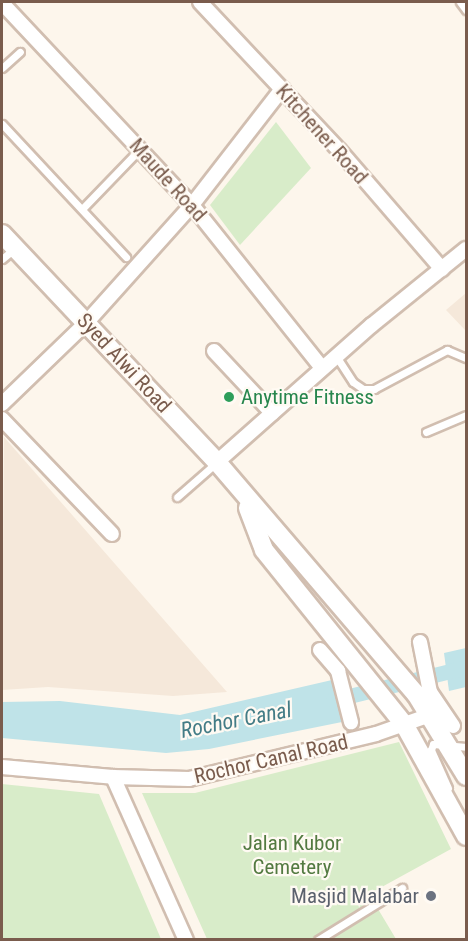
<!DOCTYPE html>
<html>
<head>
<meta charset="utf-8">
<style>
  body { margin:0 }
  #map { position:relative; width:468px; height:941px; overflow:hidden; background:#fdf6ec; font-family:"Roboto Condensed",sans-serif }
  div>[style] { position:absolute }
  .residential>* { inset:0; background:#f5e8da }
  .green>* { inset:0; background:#d8ecc9 }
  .water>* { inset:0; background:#bfe3e8 }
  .canal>* { height:15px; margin:-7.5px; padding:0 7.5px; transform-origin:7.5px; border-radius:7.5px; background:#bfe3e8 }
  .roads { filter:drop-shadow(2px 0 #d1beb0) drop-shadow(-2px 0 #d1beb0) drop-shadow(0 2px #d1beb0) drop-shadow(0 -2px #d1beb0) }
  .lane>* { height:7px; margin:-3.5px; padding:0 3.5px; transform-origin:3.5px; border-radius:3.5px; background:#fff }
  .street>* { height:14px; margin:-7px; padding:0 7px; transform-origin:7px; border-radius:7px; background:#fff }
  .secondary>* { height:18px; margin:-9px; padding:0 9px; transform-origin:9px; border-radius:9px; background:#fff }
  .dots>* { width:16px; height:16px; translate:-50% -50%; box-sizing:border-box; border:3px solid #fffaf3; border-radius:50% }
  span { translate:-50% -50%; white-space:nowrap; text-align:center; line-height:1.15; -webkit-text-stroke:4.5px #fffaf3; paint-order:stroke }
  .street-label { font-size:21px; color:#7a5c4d }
  .leisure-label { font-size:21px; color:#27864d }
  .left { translate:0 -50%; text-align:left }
  .park-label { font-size:21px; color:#537a41 }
  .worship-label { font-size:21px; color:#5b616d }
  .right { translate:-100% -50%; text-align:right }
  .water-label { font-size:22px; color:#437c86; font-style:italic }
  .frame { position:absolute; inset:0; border:3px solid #7a5c4d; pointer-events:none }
</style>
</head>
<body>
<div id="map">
  <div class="residential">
    <i style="clip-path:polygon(466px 293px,466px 331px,446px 310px)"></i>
    <i style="clip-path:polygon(4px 437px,227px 692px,173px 696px,48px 687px,2px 690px)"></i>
  </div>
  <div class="green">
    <i style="clip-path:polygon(276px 122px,311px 168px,240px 245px,210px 205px)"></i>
    <i style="clip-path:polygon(399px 742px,451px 849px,369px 894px,396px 939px,207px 939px,142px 793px,195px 793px)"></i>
    <i style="clip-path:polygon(2px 784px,99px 794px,161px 939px,2px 939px)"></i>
  </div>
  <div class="water">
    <i style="clip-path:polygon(466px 648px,466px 687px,449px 691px,444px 653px)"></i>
    <i style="clip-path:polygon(332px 680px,342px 722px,209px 749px,166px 753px,2px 738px,2px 702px,60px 701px,180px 715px)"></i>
  </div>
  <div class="canal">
    <i style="left:333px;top:700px;width:137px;rotate:-13.9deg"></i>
  </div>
  <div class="roads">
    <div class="lane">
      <i style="left:460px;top:2px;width:10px;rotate:53deg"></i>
      <i style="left:2px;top:68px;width:24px;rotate:-42deg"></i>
      <i style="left:2px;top:124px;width:182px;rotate:47deg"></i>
      <i style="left:82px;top:209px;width:83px;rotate:-46deg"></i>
      <i style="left:2px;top:259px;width:16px;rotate:-40deg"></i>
      <i style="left:336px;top:356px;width:31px;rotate:57deg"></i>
      <i style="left:353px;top:382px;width:12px;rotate:35deg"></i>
      <i style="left:363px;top:389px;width:11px"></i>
      <i style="left:374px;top:389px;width:83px;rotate:-28.1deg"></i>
      <i style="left:447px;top:350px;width:21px;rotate:23deg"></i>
      <i style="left:426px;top:432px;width:43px;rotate:-23deg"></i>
      <i style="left:177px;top:497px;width:53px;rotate:-41.2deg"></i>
      <i style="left:448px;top:788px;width:42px;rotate:-114.1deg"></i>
      <i style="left:431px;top:750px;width:6px;rotate:-72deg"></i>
      <i style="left:433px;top:744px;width:33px;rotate:5deg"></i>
      <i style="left:318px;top:940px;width:99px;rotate:-31.8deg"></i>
    </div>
    <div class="street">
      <i style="left:200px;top:2px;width:204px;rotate:46.8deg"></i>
      <i style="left:340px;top:151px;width:156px;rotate:49.2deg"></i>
      <i style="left:2px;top:3px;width:277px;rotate:46.8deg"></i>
      <i style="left:192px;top:205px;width:208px;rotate:51.4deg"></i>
      <i style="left:214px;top:351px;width:85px;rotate:46.9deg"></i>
      <i style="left:2px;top:404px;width:117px;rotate:-44deg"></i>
      <i style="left:86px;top:323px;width:159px;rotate:-48.1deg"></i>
      <i style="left:192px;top:205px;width:147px;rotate:-52.2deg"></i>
      <i style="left:2px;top:419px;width:159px;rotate:46.3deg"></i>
      <i style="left:217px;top:462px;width:207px;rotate:-41.5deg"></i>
      <i style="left:372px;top:325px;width:121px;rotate:-39deg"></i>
      <i style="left:420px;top:642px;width:51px;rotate:78.7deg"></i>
      <i style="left:430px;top:692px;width:41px;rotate:55.9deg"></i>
      <i style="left:320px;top:650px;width:28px;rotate:49deg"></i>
      <i style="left:338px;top:671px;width:53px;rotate:75.7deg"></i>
      <i style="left:2px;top:767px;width:111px;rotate:5.1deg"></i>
      <i style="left:113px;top:777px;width:76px;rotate:1.5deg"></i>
      <i style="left:189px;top:779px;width:192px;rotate:-13.5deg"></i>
      <i style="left:376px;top:734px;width:57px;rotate:-19.4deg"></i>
      <i style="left:113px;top:777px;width:179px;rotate:65.9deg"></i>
    </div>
    <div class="secondary">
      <i style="left:2px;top:234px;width:313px;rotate:46.7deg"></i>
      <i style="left:217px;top:462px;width:306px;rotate:49.4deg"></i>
      <i style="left:416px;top:694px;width:96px;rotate:58.6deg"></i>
      <i style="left:248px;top:508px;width:45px;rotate:69.1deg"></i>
      <i style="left:264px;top:550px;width:223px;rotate:51.2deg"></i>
      <i style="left:404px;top:724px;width:128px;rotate:61deg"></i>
    </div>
  </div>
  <div class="dots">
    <i style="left:229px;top:397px;background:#2e9e5b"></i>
    <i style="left:431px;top:896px;background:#6b7280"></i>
  </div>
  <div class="street-label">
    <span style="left:322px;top:134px;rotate:48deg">Kitchener Road</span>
    <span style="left:168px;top:180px;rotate:48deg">Maude Road</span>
    <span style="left:124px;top:363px;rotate:47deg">Syed Alwi Road</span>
    <span style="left:271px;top:759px;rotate:-13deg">Rochor Canal Road</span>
  </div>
  <div class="leisure-label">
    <span class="left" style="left:241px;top:397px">Anytime Fitness</span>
  </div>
  <div class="park-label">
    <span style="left:292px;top:855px">Jalan Kubor<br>Cemetery</span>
  </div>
  <div class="worship-label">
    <span class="right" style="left:419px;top:896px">Masjid Malabar</span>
  </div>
  <div class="water-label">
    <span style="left:236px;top:720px;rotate:-11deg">Rochor Canal</span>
  </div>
  <div class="frame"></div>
</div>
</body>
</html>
